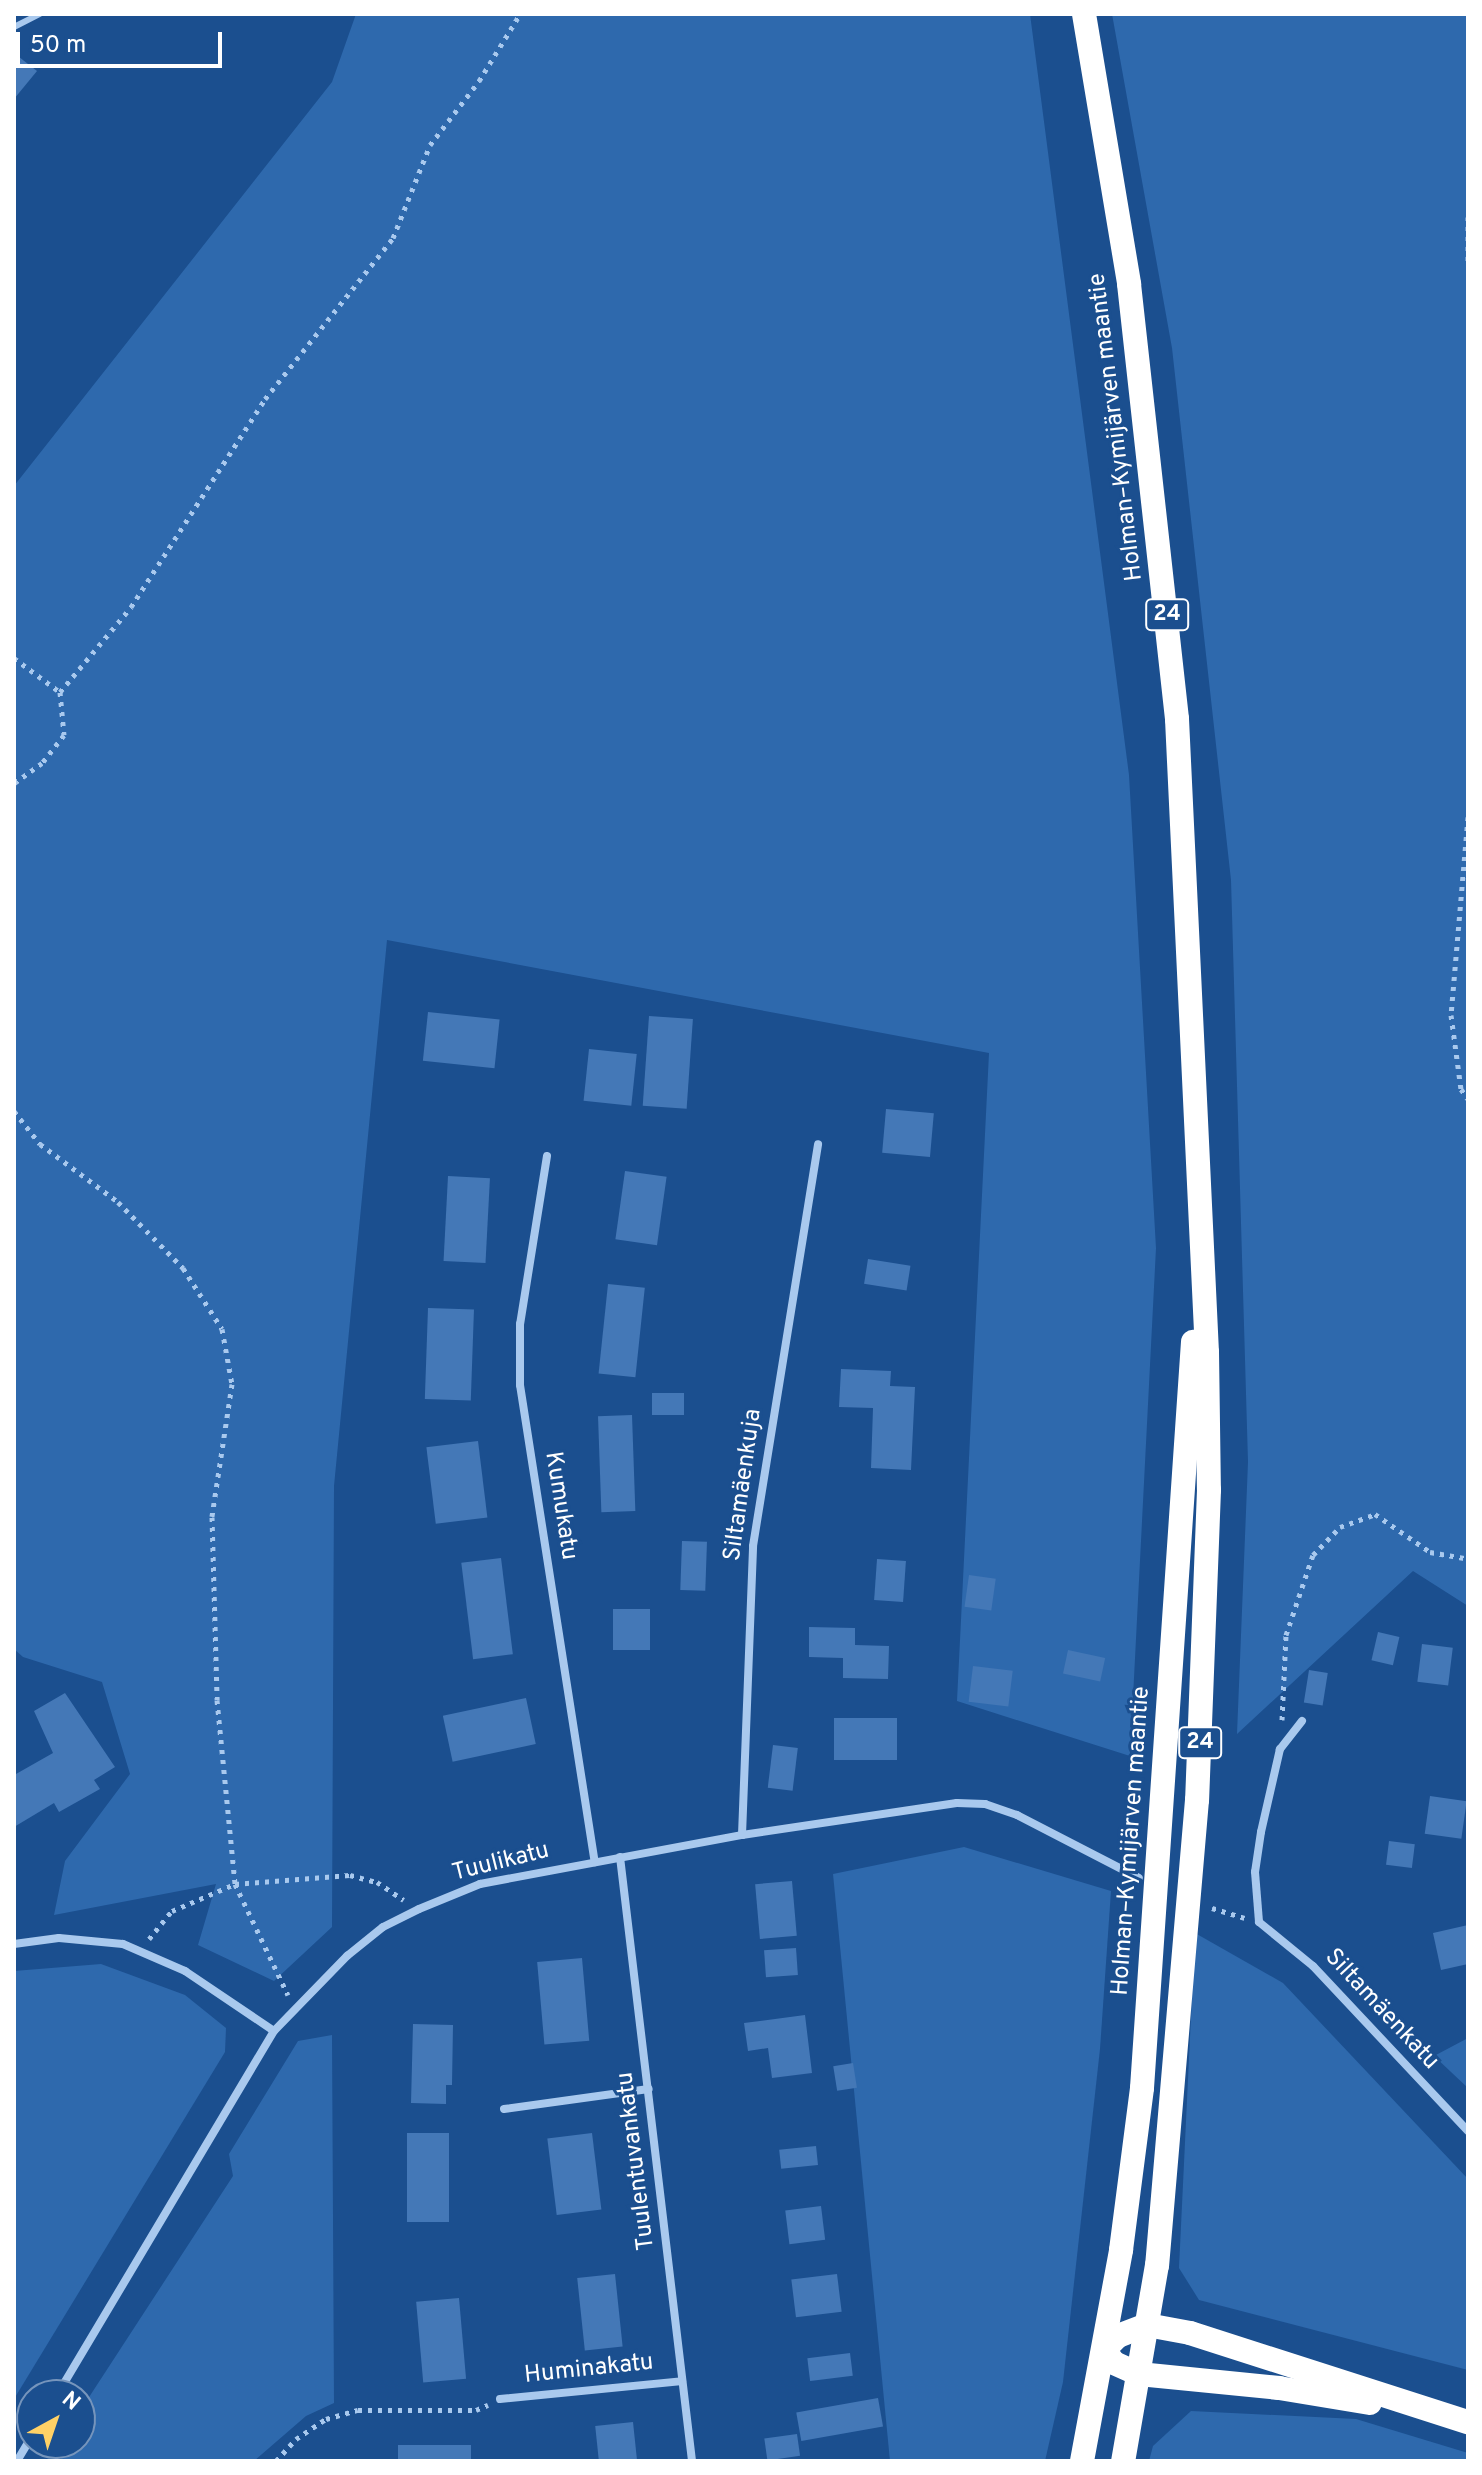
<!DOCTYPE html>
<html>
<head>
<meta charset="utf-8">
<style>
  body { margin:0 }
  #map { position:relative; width:1482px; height:2475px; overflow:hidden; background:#1b4f8f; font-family:Overpass,sans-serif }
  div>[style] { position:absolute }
  .green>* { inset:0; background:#2e69ad }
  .building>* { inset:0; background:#4478b7; transform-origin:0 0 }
  .path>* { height:5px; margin-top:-2.5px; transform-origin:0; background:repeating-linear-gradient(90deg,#a9c9ee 0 4px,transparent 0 10px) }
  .lane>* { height:6px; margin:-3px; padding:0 3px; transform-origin:3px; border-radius:3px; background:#a9c9ee }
  .street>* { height:8px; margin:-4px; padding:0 4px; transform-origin:4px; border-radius:4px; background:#a9c9ee }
  .highway>* { height:24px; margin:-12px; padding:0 12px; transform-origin:12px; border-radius:12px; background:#fff }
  span { translate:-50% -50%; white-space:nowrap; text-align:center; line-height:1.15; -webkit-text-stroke:6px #1b4f8f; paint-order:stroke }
  .shield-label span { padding:2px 6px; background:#1b4f8f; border:2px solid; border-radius:6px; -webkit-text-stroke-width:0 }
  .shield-label { font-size:22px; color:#fff; font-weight:700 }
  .street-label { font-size:24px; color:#fff }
  .frame { position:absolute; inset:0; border:16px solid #fff; pointer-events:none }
  .north { position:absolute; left:16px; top:2379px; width:80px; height:80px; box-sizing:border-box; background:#1b4f8f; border:2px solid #7695bc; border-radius:50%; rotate:40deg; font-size:22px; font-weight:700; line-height:32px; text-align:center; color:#fff }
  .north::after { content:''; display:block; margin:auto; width:28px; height:36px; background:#ffd166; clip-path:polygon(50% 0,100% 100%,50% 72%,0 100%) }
  .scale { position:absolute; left:16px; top:32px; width:206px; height:36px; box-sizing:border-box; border:4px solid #fff; border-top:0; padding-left:10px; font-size:24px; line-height:28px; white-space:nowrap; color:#fff; -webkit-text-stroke:6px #1b4f8f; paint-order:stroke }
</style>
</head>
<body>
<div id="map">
  <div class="green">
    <i style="clip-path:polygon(356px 14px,1030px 14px,1129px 775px,1156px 1248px,1130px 1756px,957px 1701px,989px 1053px,387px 940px,334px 1486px,332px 1927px,274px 1981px,198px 1945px,216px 1884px,54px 1915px,65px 1861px,130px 1774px,102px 1682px,23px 1657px,14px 1649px,14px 486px,332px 82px)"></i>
    <i style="clip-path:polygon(1112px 14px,1468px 14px,1468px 1606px,1413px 1571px,1237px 1734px,1248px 1462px,1231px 880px,1172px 348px)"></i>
    <i style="clip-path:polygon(964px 1847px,1111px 1891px,1100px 2049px,1063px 2382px,1045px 2461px,890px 2461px,833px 1874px)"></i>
    <i style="clip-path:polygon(1195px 1933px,1283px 1983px,1468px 2179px,1468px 2370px,1199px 2300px,1179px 2268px)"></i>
    <i style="clip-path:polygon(101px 1964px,185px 1995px,226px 2028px,225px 2052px,14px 2399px,14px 1971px)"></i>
    <i style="clip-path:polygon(332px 2035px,334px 2403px,306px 2416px,254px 2461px,62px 2461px,57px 2445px,80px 2443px,80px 2411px,233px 2176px,229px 2154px,298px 2041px)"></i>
    <i style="clip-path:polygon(1468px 2038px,1468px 2088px,1434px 2056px)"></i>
    <i style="clip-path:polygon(1191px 2411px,1356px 2419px,1468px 2453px,1468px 2461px,1149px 2461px,1153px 2446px)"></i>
  </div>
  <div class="building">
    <i style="clip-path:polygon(14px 53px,37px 71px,14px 99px)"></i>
    <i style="left:428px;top:1012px;width:72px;height:49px;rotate:6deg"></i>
    <i style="left:649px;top:1016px;width:44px;height:90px;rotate:4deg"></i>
    <i style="left:589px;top:1049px;width:48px;height:52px;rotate:6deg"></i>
    <i style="left:886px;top:1109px;width:48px;height:44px;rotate:5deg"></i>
    <i style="left:625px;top:1171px;width:42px;height:69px;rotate:8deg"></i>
    <i style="left:448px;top:1176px;width:42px;height:85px;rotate:3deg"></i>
    <i style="left:868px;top:1259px;width:43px;height:25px;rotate:9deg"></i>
    <i style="left:608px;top:1284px;width:37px;height:90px;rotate:6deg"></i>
    <i style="left:428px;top:1308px;width:46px;height:91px;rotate:2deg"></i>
    <i style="clip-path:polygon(841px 1369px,891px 1371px,890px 1386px,915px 1387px,911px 1470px,871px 1468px,873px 1408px,839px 1407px)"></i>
    <i style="left:684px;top:1393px;width:22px;height:32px;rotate:90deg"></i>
    <i style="left:632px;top:1415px;width:96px;height:34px;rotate:88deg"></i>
    <i style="left:478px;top:1441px;width:77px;height:52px;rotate:83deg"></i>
    <i style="left:682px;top:1541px;width:25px;height:49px;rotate:2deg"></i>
    <i style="left:501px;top:1558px;width:97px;height:40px;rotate:83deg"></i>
    <i style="left:877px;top:1559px;width:29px;height:41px;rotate:4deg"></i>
    <i style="left:969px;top:1575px;width:27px;height:32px;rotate:8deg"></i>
    <i style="left:613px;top:1609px;width:37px;height:41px"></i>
    <i style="clip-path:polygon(809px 1627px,855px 1628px,855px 1645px,889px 1646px,888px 1679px,843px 1678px,843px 1658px,809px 1657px)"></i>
    <i style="left:1378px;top:1632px;width:22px;height:29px;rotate:13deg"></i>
    <i style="left:1422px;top:1644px;width:31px;height:38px;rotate:7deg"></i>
    <i style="left:1068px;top:1650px;width:38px;height:24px;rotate:12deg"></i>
    <i style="left:973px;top:1666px;width:40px;height:36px;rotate:7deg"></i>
    <i style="left:1309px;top:1670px;width:19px;height:33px;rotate:9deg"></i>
    <i style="clip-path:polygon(65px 1693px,115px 1767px,94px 1780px,100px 1789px,59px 1812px,54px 1803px,14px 1827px,16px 1774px,53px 1753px,34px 1711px)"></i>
    <i style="left:526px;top:1698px;width:47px;height:85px;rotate:78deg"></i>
    <i style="left:897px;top:1718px;width:42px;height:63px;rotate:90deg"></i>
    <i style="left:773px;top:1745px;width:25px;height:43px;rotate:7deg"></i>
    <i style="left:1430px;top:1796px;width:37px;height:38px;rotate:8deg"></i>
    <i style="left:1389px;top:1841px;width:26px;height:24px;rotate:7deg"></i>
    <i style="left:792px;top:1881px;width:55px;height:37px;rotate:85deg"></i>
    <i style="clip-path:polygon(1468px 1925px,1468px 1964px,1441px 1970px,1433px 1933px)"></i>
    <i style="left:796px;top:1948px;width:27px;height:32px;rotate:86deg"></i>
    <i style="left:582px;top:1958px;width:83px;height:45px;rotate:85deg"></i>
    <i style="clip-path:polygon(805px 2015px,812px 2073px,772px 2078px,768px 2048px,748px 2051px,744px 2023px)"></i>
    <i style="clip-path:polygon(413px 2024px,453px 2025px,452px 2085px,446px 2085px,446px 2104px,411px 2103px)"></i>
    <i style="left:853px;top:2063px;width:25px;height:20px;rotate:81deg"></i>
    <i style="left:407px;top:2133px;width:42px;height:89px"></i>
    <i style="left:592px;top:2133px;width:77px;height:45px;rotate:83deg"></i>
    <i style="left:816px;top:2146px;width:19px;height:37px;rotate:84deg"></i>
    <i style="left:821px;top:2206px;width:34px;height:36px;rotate:83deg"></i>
    <i style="left:615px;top:2274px;width:73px;height:38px;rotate:84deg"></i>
    <i style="left:837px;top:2274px;width:38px;height:46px;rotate:83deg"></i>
    <i style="left:459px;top:2298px;width:81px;height:43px;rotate:85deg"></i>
    <i style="left:850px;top:2353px;width:23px;height:43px;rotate:83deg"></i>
    <i style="left:878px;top:2398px;width:29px;height:83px;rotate:80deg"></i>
    <i style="left:633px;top:2422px;width:39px;height:38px;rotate:84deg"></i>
    <i style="left:797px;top:2434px;width:22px;height:33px;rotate:82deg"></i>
    <i style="left:398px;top:2445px;width:73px;height:16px"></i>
  </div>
  <div class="path">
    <i style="left:1468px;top:217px;width:48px;rotate:90deg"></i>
    <i style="left:14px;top:658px;width:57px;rotate:36.5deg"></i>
    <i style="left:60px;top:692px;width:43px;rotate:84.7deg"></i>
    <i style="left:64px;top:735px;width:36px;rotate:128deg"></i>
    <i style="left:42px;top:763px;width:34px;rotate:144deg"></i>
    <i style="left:60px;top:692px;width:111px;rotate:-50.1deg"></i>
    <i style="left:131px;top:607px;width:247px;rotate:-57.2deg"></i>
    <i style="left:265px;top:399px;width:206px;rotate:-51.5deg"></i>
    <i style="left:393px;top:238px;width:100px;rotate:-68.3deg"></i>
    <i style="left:430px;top:145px;width:81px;rotate:-52.6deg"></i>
    <i style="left:479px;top:81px;width:79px;rotate:-58.5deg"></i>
    <i style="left:1468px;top:817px;width:199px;rotate:94.9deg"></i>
    <i style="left:1451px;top:1015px;width:75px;rotate:82.3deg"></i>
    <i style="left:1461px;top:1089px;width:12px;rotate:55deg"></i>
    <i style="left:14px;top:1111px;width:42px;rotate:51.8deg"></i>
    <i style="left:40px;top:1144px;width:97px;rotate:36.6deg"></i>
    <i style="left:118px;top:1202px;width:93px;rotate:45.4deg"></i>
    <i style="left:183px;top:1268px;width:72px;rotate:57.4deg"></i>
    <i style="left:222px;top:1329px;width:56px;rotate:79.7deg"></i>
    <i style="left:232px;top:1384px;width:134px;rotate:98.6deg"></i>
    <i style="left:212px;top:1517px;width:183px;rotate:88.4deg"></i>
    <i style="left:217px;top:1700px;width:185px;rotate:84.4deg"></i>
    <i style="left:235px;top:1884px;width:123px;rotate:64.5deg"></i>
    <i style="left:1282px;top:1720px;width:85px;rotate:-87.3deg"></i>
    <i style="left:1286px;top:1635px;width:84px;rotate:-71.4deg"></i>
    <i style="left:1313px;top:1555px;width:39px;rotate:-46deg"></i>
    <i style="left:1340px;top:1527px;width:37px;rotate:-20deg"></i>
    <i style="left:1375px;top:1514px;width:67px;rotate:34.6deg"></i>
    <i style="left:1430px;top:1552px;width:39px;rotate:10deg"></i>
    <i style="left:1212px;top:1908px;width:34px;rotate:17deg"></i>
    <i style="left:149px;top:1939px;width:36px;rotate:-51deg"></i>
    <i style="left:172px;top:1911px;width:69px;rotate:-23.2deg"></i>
    <i style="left:235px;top:1884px;width:115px;rotate:-4.5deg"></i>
    <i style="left:350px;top:1875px;width:28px;rotate:15deg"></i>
    <i style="left:377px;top:1882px;width:32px;rotate:34deg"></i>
    <i style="left:276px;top:2461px;width:30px;rotate:-48deg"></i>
    <i style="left:296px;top:2439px;width:36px;rotate:-34deg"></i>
    <i style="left:326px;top:2419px;width:33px;rotate:-16deg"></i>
    <i style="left:358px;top:2410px;width:118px"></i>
    <i style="left:476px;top:2410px;width:13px;rotate:-23deg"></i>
  </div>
  <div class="lane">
    <i style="left:14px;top:27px;width:29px;rotate:-27deg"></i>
  </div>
  <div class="street">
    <i style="left:547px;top:1156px;width:170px;rotate:99.1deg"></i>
    <i style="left:520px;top:1324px;width:61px;rotate:90deg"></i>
    <i style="left:520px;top:1385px;width:483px;rotate:81.1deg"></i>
    <i style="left:1302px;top:1721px;width:36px;rotate:128deg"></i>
    <i style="left:1280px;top:1749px;width:85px;rotate:102.9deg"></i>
    <i style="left:1261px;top:1832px;width:40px;rotate:98.5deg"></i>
    <i style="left:1255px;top:1872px;width:50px;rotate:85.4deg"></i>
    <i style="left:1259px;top:1922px;width:70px;rotate:39.2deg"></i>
    <i style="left:1313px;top:1966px;width:226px;rotate:46.8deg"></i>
    <i style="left:742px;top:1835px;width:289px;rotate:-87.8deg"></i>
    <i style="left:753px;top:1546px;width:407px;rotate:-80.8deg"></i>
    <i style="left:620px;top:1857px;width:608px;rotate:83.2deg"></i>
    <i style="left:14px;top:1944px;width:45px;rotate:-7.6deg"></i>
    <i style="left:59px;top:1938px;width:64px;rotate:5.4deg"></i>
    <i style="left:123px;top:1944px;width:68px;rotate:23.5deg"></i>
    <i style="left:185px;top:1971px;width:107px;rotate:34deg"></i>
    <i style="left:504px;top:2109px;width:146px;rotate:-7.9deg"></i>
    <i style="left:57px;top:2395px;width:424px;rotate:-59.2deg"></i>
    <i style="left:274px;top:2031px;width:105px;rotate:-45.8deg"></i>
    <i style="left:347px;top:1956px;width:46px;rotate:-38.9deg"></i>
    <i style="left:383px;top:1927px;width:40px;rotate:-26.6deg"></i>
    <i style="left:419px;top:1909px;width:66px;rotate:-22.3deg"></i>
    <i style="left:480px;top:1884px;width:267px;rotate:-10.6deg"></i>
    <i style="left:742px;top:1835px;width:217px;rotate:-8.5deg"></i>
    <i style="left:957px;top:1803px;width:28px;rotate:2deg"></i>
    <i style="left:985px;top:1804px;width:34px;rotate:19deg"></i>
    <i style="left:1017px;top:1815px;width:137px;rotate:27.3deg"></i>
    <i style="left:500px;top:2399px;width:183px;rotate:-5.6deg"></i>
    <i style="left:17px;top:2461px;width:29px;rotate:-59deg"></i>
  </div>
  <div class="highway">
    <i style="left:1084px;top:14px;width:274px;rotate:80.5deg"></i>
    <i style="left:1129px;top:284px;width:438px;rotate:83.7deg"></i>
    <i style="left:1177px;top:719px;width:634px;rotate:87.29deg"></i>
    <i style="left:1207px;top:1352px;width:138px;rotate:89.2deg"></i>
    <i style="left:1209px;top:1490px;width:310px;rotate:92.2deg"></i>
    <i style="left:1197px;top:1800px;width:467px;rotate:94.9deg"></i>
    <i style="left:1157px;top:2265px;width:199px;rotate:99.8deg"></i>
    <i style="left:1104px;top:2350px;width:20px;rotate:-45deg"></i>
    <i style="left:1118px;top:2336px;width:31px;rotate:-21deg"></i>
    <i style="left:1147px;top:2325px;width:44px;rotate:10.5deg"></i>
    <i style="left:1190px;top:2333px;width:292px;rotate:17.8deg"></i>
    <i style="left:1104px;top:2350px;width:16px;rotate:52deg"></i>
    <i style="left:1114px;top:2363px;width:27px;rotate:24deg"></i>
    <i style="left:1139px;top:2374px;width:141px;rotate:5.7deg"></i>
    <i style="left:1279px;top:2388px;width:92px;rotate:9.4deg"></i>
    <i style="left:1082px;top:2461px;width:215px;rotate:-79.5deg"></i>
    <i style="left:1121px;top:2250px;width:163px;rotate:-82.6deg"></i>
    <i style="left:1142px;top:2088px;width:748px;rotate:-86.09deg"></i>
  </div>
  <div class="shield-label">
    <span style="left:1167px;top:615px">24</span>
    <span style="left:1200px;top:1743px">24</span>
  </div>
  <div class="street-label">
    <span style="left:1117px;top:427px;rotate:-97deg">Holman–Kymijärven maantie</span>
    <span style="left:744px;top:1485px;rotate:-82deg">Siltamäenkuja</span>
    <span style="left:560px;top:1506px;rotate:81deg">Kumukatu</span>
    <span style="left:1132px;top:1841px;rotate:-86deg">Holman–Kymijärven maantie</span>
    <span style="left:501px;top:1863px;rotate:-14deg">Tuulikatu</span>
    <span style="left:1381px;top:2010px;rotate:47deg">Siltamäenkatu</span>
    <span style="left:637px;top:2161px;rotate:-97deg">Tuulentuvankatu</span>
    <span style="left:589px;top:2370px;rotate:-6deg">Huminakatu</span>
  </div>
  <div class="frame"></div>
  <div class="north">N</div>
  <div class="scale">50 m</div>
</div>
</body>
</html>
